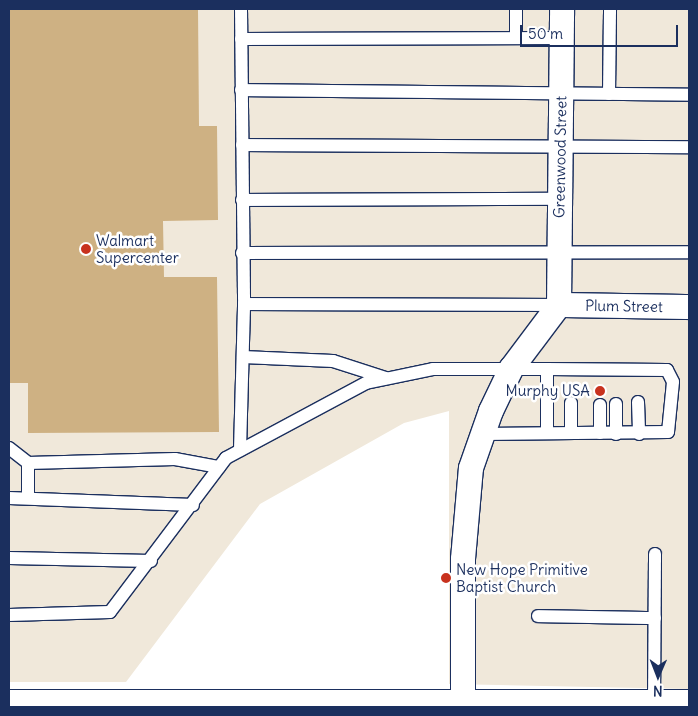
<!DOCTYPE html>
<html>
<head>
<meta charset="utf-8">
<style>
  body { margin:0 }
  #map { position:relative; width:698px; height:716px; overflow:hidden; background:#fff; font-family:Delius,sans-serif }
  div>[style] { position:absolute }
  .built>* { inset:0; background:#f0e8da }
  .building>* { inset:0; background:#ceb183 }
  .roads { filter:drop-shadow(1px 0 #1b2f5e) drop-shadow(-1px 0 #1b2f5e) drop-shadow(0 1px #1b2f5e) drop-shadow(0 -1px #1b2f5e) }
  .lane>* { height:12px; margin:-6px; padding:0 6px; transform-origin:6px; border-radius:6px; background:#fff }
  .street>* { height:24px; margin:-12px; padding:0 12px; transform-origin:12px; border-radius:12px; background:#fff }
  .dots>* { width:14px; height:14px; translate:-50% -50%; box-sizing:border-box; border:2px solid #fff; border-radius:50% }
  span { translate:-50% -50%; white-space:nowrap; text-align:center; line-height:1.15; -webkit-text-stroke:5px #fff; paint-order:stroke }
  .street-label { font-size:15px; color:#1b2f5e }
  .poi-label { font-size:15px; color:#1b2f5e }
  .left { translate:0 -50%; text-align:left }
  .right { translate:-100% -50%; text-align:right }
  .frame { position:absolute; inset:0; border:10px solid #1b2f5e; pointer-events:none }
  .north { position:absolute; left:633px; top:651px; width:50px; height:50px; -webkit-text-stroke:4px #fff; paint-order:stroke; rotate:181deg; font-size:14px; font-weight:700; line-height:20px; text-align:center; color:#1b2f5e }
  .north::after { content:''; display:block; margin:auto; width:18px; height:22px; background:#1b2f5e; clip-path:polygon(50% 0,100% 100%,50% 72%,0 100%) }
  .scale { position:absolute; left:520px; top:25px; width:158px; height:22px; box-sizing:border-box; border:2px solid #1b2f5e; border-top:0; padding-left:6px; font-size:15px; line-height:18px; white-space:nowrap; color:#1b2f5e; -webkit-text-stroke:4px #fff; paint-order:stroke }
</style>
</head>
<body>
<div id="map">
  <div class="built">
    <i style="clip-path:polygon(9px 9px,689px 9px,689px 689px,449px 684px,449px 411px,404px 423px,260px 504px,126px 682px,9px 682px)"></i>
  </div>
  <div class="building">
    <i style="clip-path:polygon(9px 9px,198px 9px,199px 126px,217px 126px,218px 220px,163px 221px,164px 277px,217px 277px,219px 432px,28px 433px,28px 383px,9px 383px)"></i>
  </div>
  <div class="roads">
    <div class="lane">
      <i style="left:241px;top:9px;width:295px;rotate:89.4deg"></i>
      <i style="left:244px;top:304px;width:315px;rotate:0.2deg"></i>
      <i style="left:516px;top:9px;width:29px;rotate:90deg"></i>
      <i style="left:241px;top:39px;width:320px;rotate:-0.2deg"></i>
      <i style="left:241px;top:90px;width:448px;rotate:0.6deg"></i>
      <i style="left:609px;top:94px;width:85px;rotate:-89.3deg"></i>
      <i style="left:242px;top:145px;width:447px;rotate:0.3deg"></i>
      <i style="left:242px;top:200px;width:318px;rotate:-0.2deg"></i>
      <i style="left:242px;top:253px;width:447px;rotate:-0.1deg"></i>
      <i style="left:243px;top:357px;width:90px;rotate:2.5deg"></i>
      <i style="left:333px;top:361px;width:56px;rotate:17.8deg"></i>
      <i style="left:638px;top:402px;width:32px;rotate:88deg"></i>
      <i style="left:616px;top:404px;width:30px;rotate:90deg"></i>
      <i style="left:600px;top:405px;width:28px;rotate:90deg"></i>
      <i style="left:547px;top:433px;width:64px;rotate:-90deg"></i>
      <i style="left:571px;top:433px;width:30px;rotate:-90deg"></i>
      <i style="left:9px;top:448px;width:24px;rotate:38deg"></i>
      <i style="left:240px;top:450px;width:146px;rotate:-88.4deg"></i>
      <i style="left:9px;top:498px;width:184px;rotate:2.2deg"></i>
      <i style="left:28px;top:498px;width:35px;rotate:-90deg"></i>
      <i style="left:28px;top:463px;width:147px;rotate:-1.6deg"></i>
      <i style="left:175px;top:459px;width:45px;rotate:10.3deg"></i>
      <i style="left:9px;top:558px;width:142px;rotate:1.2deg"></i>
      <i style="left:9px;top:615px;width:101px;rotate:-1.7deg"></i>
      <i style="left:110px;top:612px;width:193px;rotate:-53deg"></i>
      <i style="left:226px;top:458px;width:159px;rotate:-28.2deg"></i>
      <i style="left:366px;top:383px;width:68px;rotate:-11.8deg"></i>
      <i style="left:433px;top:369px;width:114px"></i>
      <i style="left:547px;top:369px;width:120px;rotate:0.5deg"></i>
      <i style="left:667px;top:370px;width:13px;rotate:63deg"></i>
      <i style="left:673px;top:382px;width:50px;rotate:95.7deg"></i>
      <i style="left:668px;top:432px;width:185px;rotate:179.4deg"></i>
      <i style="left:538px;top:616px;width:117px;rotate:1deg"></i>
      <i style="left:654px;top:701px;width:147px;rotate:-89.6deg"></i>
    </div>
    <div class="street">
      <i style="left:559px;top:305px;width:296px;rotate:-89.4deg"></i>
      <i style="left:559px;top:305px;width:130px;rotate:0.9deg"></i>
      <i style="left:463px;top:701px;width:142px;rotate:-90deg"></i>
      <i style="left:463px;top:559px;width:91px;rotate:-85deg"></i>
      <i style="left:471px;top:468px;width:60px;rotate:-70.7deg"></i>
      <i style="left:491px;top:411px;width:47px;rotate:-64.5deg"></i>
      <i style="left:511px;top:369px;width:80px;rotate:-53.1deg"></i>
      <i style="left:9px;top:702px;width:680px"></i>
    </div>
  </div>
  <div class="dots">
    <i style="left:86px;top:249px;background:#c8321e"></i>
    <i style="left:600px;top:391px;background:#c8321e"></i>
    <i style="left:446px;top:578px;background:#c8321e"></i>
  </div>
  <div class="street-label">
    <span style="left:560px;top:157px;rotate:-89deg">Greenwood Street</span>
    <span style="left:624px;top:306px;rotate:1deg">Plum Street</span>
  </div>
  <div class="poi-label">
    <span class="left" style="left:96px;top:249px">Walmart<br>Supercenter</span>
    <span class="right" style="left:590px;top:391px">Murphy USA</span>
    <span class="left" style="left:456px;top:578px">New Hope Primitive<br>Baptist Church</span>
  </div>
  <div class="frame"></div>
  <div class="north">N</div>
  <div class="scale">50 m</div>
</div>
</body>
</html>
